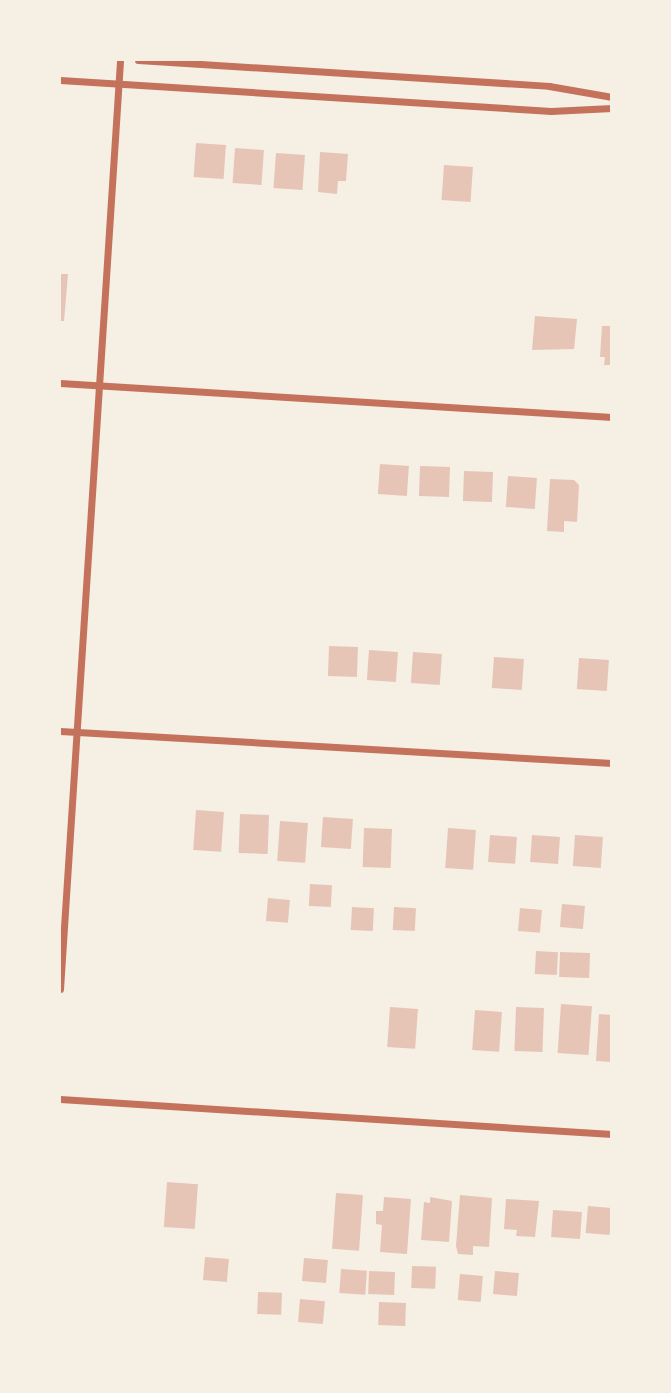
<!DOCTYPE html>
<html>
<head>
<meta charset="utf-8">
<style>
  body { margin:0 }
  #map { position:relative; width:671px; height:1393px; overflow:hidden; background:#f6efe4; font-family:"Alegreya Sans",sans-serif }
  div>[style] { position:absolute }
  .building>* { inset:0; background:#e6c5b7; transform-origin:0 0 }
  .minor>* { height:7px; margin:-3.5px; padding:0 3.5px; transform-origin:3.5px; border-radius:3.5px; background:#c5725c }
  span { translate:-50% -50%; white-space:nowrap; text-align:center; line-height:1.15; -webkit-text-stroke:5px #f6efe4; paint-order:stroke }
  .frame { position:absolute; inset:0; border:61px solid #f6efe4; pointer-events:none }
</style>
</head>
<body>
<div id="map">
  <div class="building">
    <i style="left:196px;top:143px;width:30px;height:34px;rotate:4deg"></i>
    <i style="left:235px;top:148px;width:29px;height:35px;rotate:4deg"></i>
    <i style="clip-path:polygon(320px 152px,348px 154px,346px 181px,338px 181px,337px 194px,318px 192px)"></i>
    <i style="left:276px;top:153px;width:29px;height:35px;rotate:4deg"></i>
    <i style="left:444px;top:165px;width:29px;height:35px;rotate:4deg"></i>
    <i style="clip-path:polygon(60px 274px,68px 274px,64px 321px,60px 321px)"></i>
    <i style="clip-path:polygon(535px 316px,577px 319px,574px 349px,532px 350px)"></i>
    <i style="clip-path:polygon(602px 326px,612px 326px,612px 365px,604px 365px,605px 357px,600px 357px)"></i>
    <i style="left:380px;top:464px;width:29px;height:30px;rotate:4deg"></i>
    <i style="left:420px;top:466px;width:30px;height:30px;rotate:2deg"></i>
    <i style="left:464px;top:471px;width:29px;height:30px;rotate:2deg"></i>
    <i style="left:508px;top:476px;width:29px;height:31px;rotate:4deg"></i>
    <i style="clip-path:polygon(550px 479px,574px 480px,579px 485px,577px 522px,564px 521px,564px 532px,547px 531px)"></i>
    <i style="left:329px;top:646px;width:29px;height:30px;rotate:2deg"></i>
    <i style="left:369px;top:650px;width:29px;height:30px;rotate:4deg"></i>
    <i style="left:413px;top:652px;width:29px;height:31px;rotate:4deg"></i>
    <i style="left:494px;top:657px;width:30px;height:31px;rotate:4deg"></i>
    <i style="left:579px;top:658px;width:30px;height:31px;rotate:4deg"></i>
    <i style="left:196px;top:810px;width:28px;height:40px;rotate:4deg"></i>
    <i style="left:240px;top:814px;width:29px;height:39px;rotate:2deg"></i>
    <i style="left:323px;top:817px;width:30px;height:30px;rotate:4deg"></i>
    <i style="left:280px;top:821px;width:28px;height:40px;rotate:4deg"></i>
    <i style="left:364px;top:828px;width:28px;height:39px;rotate:2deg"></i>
    <i style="left:448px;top:828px;width:28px;height:40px;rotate:4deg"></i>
    <i style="left:490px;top:835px;width:27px;height:27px;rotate:4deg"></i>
    <i style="left:532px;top:835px;width:28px;height:27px;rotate:4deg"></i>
    <i style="left:575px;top:835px;width:28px;height:31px;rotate:4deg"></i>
    <i style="left:310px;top:884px;width:22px;height:22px;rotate:3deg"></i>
    <i style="left:268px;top:898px;width:22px;height:23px;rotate:5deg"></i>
    <i style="left:562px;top:904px;width:23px;height:23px;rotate:5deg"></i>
    <i style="left:352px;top:907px;width:22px;height:23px;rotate:3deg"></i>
    <i style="left:394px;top:907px;width:22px;height:23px;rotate:3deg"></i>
    <i style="left:520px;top:908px;width:22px;height:23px;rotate:5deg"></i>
    <i style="left:536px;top:951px;width:22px;height:23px;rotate:3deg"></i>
    <i style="left:560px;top:952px;width:30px;height:25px;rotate:2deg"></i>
    <i style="left:561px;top:1004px;width:31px;height:49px;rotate:4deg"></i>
    <i style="left:390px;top:1007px;width:28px;height:40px;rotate:4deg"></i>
    <i style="left:516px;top:1007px;width:28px;height:44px;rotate:2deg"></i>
    <i style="left:475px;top:1010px;width:27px;height:40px;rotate:4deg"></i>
    <i style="clip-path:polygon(599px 1014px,612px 1015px,612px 1062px,596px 1061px)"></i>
    <i style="left:167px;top:1182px;width:31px;height:45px;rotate:4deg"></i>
    <i style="left:336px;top:1193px;width:27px;height:56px;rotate:4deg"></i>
    <i style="clip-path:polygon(460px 1195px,492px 1198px,489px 1247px,473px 1246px,473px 1255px,458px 1254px,456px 1246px)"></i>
    <i style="clip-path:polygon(384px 1197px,411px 1199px,407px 1254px,380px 1252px,382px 1225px,376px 1224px,376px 1211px,383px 1211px)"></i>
    <i style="clip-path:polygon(430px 1197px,452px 1201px,449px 1242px,421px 1240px,424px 1202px,430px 1203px)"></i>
    <i style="clip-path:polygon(506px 1199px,539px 1201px,535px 1237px,516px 1236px,517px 1230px,504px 1229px)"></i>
    <i style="left:588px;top:1206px;width:24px;height:27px;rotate:5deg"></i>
    <i style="left:553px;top:1210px;width:29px;height:27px;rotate:4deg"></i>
    <i style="left:205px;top:1257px;width:24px;height:23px;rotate:5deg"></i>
    <i style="left:304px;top:1258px;width:24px;height:23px;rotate:5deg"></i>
    <i style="left:412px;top:1266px;width:24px;height:22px;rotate:2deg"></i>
    <i style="left:341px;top:1269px;width:26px;height:24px;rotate:4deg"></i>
    <i style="left:369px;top:1271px;width:26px;height:23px;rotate:2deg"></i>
    <i style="left:495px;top:1271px;width:24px;height:23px;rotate:5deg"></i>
    <i style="left:460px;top:1274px;width:23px;height:26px;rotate:5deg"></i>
    <i style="left:258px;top:1292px;width:24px;height:22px;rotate:2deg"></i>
    <i style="left:300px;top:1299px;width:25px;height:23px;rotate:5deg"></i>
    <i style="left:379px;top:1302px;width:27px;height:23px;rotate:2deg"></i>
  </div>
  <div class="minor">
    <i style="left:138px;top:60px;width:412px;rotate:3.6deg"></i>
    <i style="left:549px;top:86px;width:64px;rotate:9.9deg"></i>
    <i style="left:60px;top:80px;width:492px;rotate:3.6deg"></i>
    <i style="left:551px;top:111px;width:61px;rotate:-2.8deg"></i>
    <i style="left:60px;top:383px;width:553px;rotate:3.52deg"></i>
    <i style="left:60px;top:731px;width:553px;rotate:3.32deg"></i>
    <i style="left:60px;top:989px;width:931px;rotate:-86.3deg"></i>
    <i style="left:60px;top:1099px;width:553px;rotate:3.63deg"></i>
  </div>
  <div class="frame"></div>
</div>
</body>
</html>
